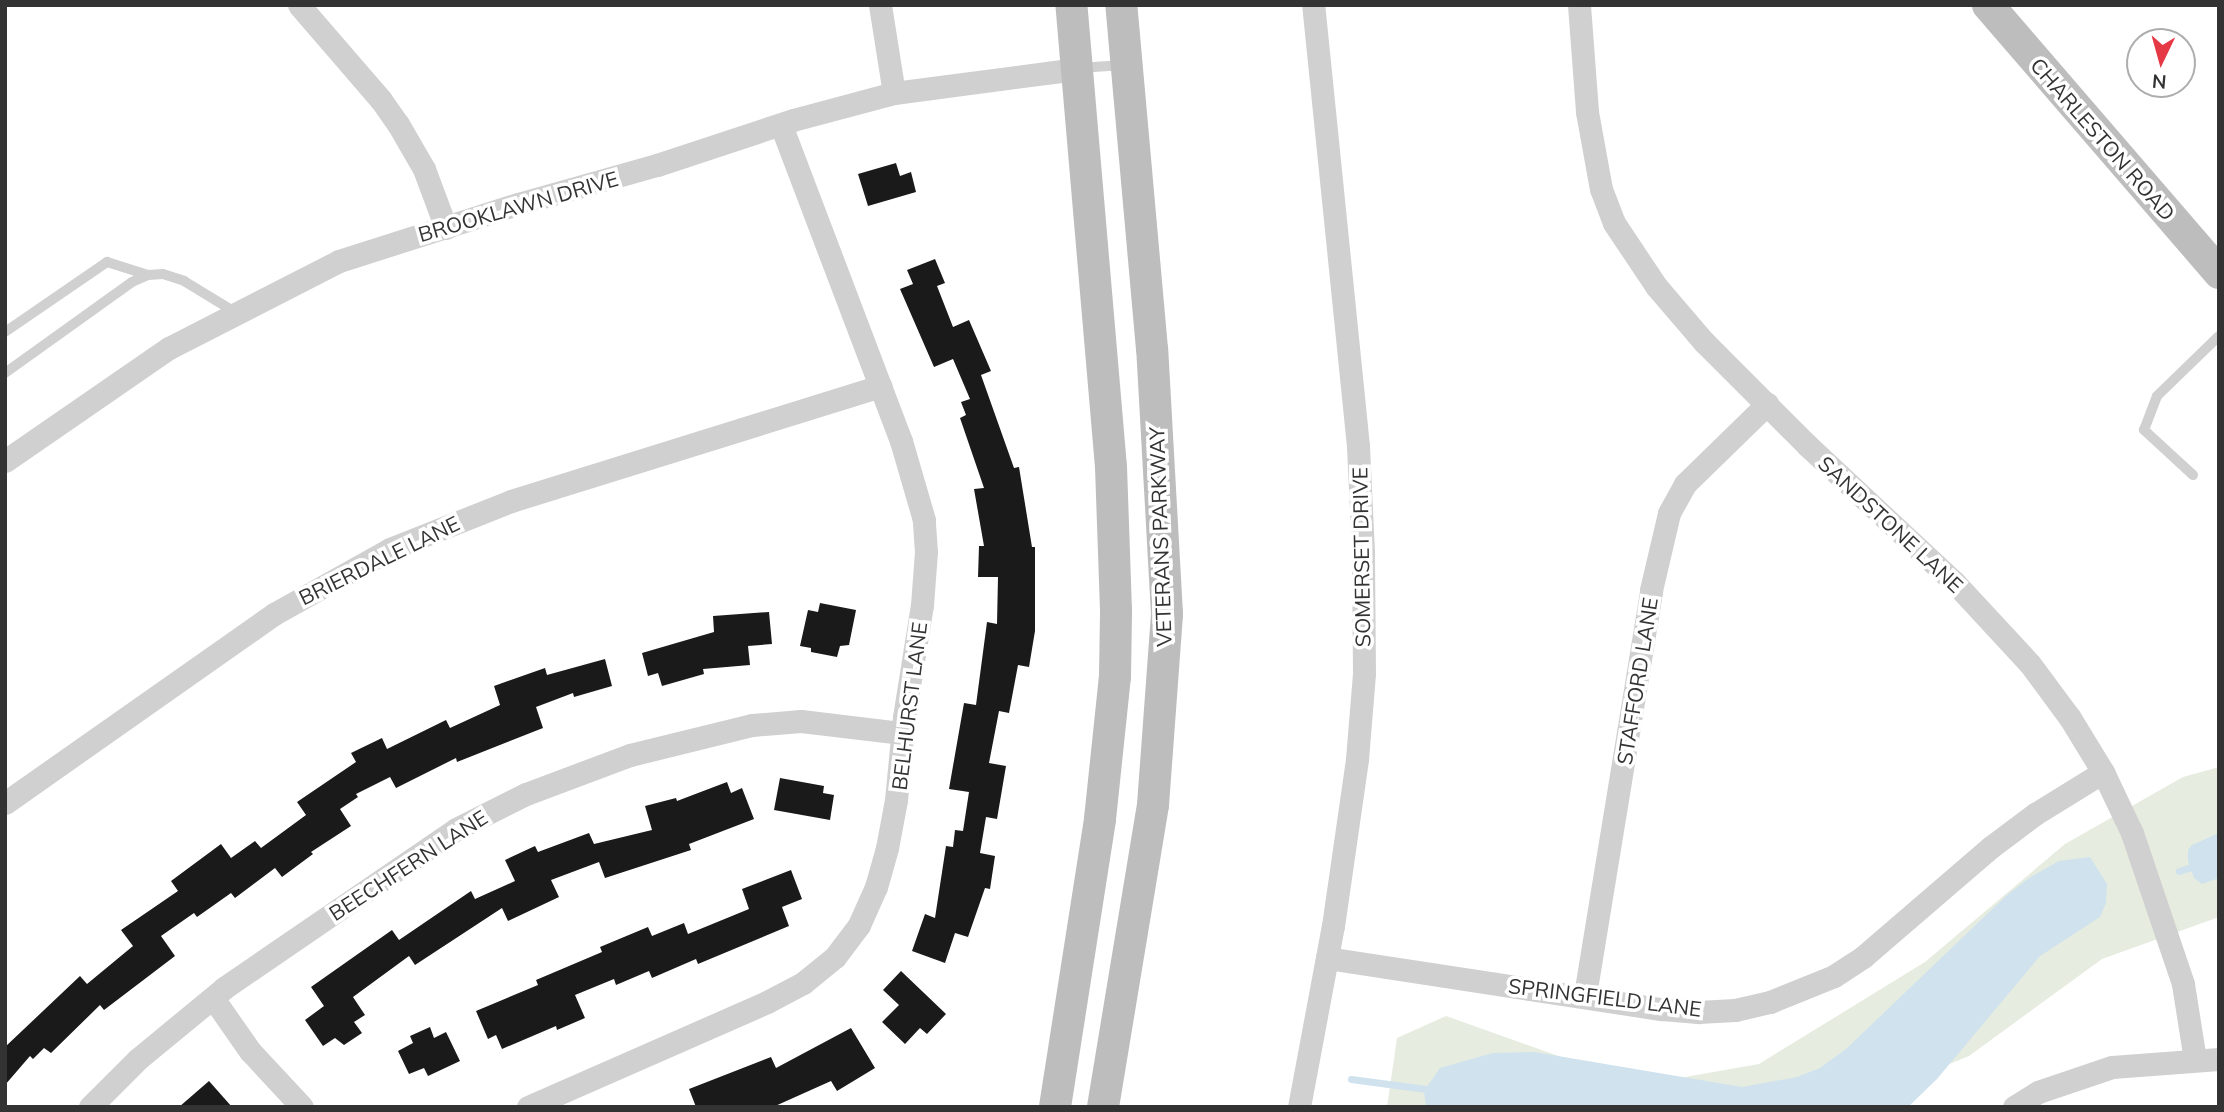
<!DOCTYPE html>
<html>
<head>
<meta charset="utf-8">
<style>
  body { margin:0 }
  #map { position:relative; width:2224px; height:1112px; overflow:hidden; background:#fff; font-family:Mulish,sans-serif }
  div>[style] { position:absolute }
  .green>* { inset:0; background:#e6ecdf }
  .water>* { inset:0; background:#cfe2ee }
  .stream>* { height:7px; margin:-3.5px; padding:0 3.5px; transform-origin:3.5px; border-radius:3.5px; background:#cfe2ee }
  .building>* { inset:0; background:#1a1a1a }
  .lane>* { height:10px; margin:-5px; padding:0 5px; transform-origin:5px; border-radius:5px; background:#d0d0d0 }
  .street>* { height:23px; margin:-11.5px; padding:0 11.5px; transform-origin:11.5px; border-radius:11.5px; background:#d0d0d0 }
  .secondary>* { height:32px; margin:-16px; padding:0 16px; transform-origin:16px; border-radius:16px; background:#bdbdbd }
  span { translate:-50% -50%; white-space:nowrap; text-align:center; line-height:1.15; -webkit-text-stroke:7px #fff; paint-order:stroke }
  .street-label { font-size:21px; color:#333 }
  .frame { position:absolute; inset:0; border:7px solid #333; pointer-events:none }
  .north { position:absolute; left:2126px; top:28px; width:70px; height:70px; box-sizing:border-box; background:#fff; border:2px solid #adadad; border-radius:50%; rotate:185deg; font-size:19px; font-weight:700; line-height:28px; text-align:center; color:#333 }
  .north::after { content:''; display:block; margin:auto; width:24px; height:32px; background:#e63946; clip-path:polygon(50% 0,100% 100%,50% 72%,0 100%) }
</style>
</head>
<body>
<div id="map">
  <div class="green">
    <i style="clip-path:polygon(2219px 767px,2219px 917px,2102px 959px,1969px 1056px,1844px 1107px,1387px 1107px,1397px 1038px,1446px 1016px,1640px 1085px,1759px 1064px,1925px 962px,2065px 844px,2183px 777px)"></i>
  </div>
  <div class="water">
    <i style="clip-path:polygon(2219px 833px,2219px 878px,2202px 884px,2194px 878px,2188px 861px,2188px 850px,2192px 845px)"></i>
    <i style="clip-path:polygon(2090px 857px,2107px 884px,2106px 903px,2100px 917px,2040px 956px,1937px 1079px,1908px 1107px,1426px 1107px,1424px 1091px,1440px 1068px,1493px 1053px,1534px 1052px,1742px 1087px,1797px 1077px,1820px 1068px,1846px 1049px,2007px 895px,2029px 878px,2059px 861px)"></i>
  </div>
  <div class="stream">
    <i style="left:2179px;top:871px;width:20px;rotate:-18deg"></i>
    <i style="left:1351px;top:1079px;width:83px;rotate:7.6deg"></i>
  </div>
  <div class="building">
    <i style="clip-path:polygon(896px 163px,900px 176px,911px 172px,916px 192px,868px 206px,858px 174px)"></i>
    <i style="clip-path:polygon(935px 259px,945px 283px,937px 286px,953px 327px,969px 320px,991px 371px,981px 375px,1014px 468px,1019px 467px,1032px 547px,1035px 547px,1035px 631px,1029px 667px,1018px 665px,1009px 713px,999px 711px,989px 763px,1006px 766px,997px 819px,986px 817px,980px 853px,995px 856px,990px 889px,985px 888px,968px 937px,955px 933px,945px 963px,912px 951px,925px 914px,935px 918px,946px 846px,953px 847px,955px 830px,963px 831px,969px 792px,949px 789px,964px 703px,976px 705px,987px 622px,997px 624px,998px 577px,978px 577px,979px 546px,984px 546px,974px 489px,984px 488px,960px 418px,966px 415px,961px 402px,970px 399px,953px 359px,934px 367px,900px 289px,913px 284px,907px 270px)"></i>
    <i style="clip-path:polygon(820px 603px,856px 610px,849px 645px,840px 646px,837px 657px,811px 652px,811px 648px,800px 646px,808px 610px,818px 612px)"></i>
    <i style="clip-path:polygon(769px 612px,772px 644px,748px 646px,750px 665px,703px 669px,704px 674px,662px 686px,658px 673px,648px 676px,642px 653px,714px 632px,713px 616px)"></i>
    <i style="clip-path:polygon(605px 659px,612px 686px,574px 697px,573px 693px,536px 707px,543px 728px,457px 762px,456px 758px,396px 788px,390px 777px,356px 794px,358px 797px,340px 809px,351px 826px,311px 852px,313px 854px,282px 877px,275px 868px,235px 898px,231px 893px,197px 917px,194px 913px,161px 936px,175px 956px,104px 1010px,100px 1005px,51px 1053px,44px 1048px,33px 1059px,30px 1056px,5px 1085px,5px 1047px,80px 976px,87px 984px,133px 946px,121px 930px,178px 891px,171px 881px,221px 844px,231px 858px,255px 841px,261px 848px,306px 815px,297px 802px,356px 762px,351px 753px,382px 738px,387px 749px,446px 720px,450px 728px,500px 705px,494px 686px,545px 668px,547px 675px)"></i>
    <i style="clip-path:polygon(780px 778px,824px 786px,823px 793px,834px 795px,830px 820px,774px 810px)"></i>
    <i style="clip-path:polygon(727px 782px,731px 793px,742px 788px,754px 819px,689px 844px,691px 850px,605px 878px,599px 862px,551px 880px,559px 897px,508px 921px,502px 908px,415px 965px,409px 956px,353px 997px,365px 1015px,354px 1022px,362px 1033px,344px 1045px,335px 1038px,323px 1046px,305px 1020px,324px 1006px,311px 987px,392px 930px,399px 940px,471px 891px,475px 899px,515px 881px,505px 860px,535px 846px,538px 852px,589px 833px,594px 844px,652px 830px,645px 806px,676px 798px,677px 801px)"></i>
    <i style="clip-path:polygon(791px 870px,802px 899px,782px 907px,789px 926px,698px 964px,696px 959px,652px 978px,649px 971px,616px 985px,614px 979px,575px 995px,585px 1018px,557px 1030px,556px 1026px,502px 1049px,496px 1035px,488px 1039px,476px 1011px,538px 985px,536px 980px,602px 952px,600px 947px,648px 927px,652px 936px,684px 923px,688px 934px,749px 909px,742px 889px)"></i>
    <i style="clip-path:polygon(901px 971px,946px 1014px,927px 1034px,920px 1028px,905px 1044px,882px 1022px,899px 1005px,883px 990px)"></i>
    <i style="clip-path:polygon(430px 1027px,434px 1038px,446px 1032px,460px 1061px,428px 1076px,424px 1068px,409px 1074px,398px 1051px,413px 1043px,410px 1036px)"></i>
    <i style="clip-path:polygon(851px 1028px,875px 1068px,837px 1091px,831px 1081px,773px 1107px,696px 1107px,689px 1089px,771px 1057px,776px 1068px)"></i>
    <i style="clip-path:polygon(209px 1081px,232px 1107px,179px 1107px)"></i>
  </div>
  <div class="lane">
    <i style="left:1079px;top:68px;width:44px;rotate:-3.9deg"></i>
    <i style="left:5px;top:332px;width:124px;rotate:-34.5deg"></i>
    <i style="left:107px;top:262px;width:43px;rotate:17.6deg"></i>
    <i style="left:5px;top:373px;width:156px;rotate:-35.6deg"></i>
    <i style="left:132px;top:282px;width:17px;rotate:-24deg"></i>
    <i style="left:148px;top:275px;width:15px;rotate:-4deg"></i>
    <i style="left:163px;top:274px;width:22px;rotate:18deg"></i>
    <i style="left:184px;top:281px;width:60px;rotate:31.3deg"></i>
    <i style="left:2193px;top:475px;width:67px;rotate:-137.4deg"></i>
    <i style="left:2144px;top:430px;width:36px;rotate:-69deg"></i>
    <i style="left:2157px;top:396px;width:86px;rotate:-44.1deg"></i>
  </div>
  <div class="street">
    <i style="left:299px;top:5px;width:125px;rotate:49.2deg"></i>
    <i style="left:381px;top:100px;width:29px;rotate:55deg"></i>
    <i style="left:398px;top:124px;width:52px;rotate:60deg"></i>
    <i style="left:424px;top:169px;width:63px;rotate:69.6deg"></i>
    <i style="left:880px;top:5px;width:89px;rotate:81deg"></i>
    <i style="left:1579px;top:5px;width:107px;rotate:85.7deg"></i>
    <i style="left:1587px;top:112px;width:78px;rotate:79.7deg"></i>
    <i style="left:1601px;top:189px;width:36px;rotate:69deg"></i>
    <i style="left:1614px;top:223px;width:76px;rotate:56.3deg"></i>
    <i style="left:1656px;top:286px;width:74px;rotate:49.4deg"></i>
    <i style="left:1704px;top:342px;width:146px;rotate:45deg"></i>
    <i style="left:1807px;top:445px;width:202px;rotate:43deg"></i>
    <i style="left:1955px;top:583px;width:110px;rotate:47.2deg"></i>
    <i style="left:2030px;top:664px;width:67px;rotate:53.5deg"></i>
    <i style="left:2070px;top:718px;width:63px;rotate:58.6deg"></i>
    <i style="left:2103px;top:772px;width:68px;rotate:64.6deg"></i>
    <i style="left:2132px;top:833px;width:159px;rotate:71.3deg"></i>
    <i style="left:2183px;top:984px;width:77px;rotate:81deg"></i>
    <i style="left:5px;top:461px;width:199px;rotate:-34.6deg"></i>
    <i style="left:169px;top:348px;width:191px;rotate:-27.1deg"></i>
    <i style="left:339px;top:261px;width:188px;rotate:-17.7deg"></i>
    <i style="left:518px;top:204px;width:144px;rotate:-15.7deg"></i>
    <i style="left:657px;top:165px;width:143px;rotate:-18.3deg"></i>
    <i style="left:793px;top:120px;width:105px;rotate:-15deg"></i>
    <i style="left:894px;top:93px;width:184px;rotate:-7.5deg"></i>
    <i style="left:5px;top:803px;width:329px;rotate:-35.1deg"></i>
    <i style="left:274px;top:614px;width:133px;rotate:-29.3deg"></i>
    <i style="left:390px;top:549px;width:130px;rotate:-21.6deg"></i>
    <i style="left:511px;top:501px;width:387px;rotate:-17.3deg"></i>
    <i style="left:1327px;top:958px;width:339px;rotate:8.7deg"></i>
    <i style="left:1662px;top:1009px;width:36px;rotate:5deg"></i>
    <i style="left:1698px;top:1012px;width:37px;rotate:-3deg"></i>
    <i style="left:1735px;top:1010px;width:36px;rotate:-13deg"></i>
    <i style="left:1770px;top:1002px;width:69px;rotate:-22.1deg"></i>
    <i style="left:1834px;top:976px;width:35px;rotate:-33deg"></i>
    <i style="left:1863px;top:957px;width:169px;rotate:-40.7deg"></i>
    <i style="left:1991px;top:847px;width:55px;rotate:-36.9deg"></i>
    <i style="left:2035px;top:814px;width:80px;rotate:-31.7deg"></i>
    <i style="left:1585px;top:995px;width:410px;rotate:-80.7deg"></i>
    <i style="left:1651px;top:590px;width:79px;rotate:-76.8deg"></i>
    <i style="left:1669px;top:513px;width:33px;rotate:-61deg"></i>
    <i style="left:1685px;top:484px;width:115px;rotate:-44.3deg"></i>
    <i style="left:213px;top:998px;width:65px;rotate:55.1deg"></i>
    <i style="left:250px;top:1051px;width:76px;rotate:47.1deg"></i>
    <i style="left:90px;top:1107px;width:68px;rotate:-45deg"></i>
    <i style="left:138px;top:1059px;width:112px;rotate:-39.5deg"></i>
    <i style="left:224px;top:988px;width:281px;rotate:-34.4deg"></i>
    <i style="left:456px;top:829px;width:78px;rotate:-26.6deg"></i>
    <i style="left:526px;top:794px;width:111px;rotate:-20.6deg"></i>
    <i style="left:630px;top:755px;width:126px;rotate:-13.8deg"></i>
    <i style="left:752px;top:725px;width:49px;rotate:-4.7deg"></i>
    <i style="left:801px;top:721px;width:102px;rotate:6.8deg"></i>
    <i style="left:528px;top:1107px;width:261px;rotate:-23.7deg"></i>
    <i style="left:767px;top:1002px;width:41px;rotate:-27.8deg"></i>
    <i style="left:803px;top:983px;width:41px;rotate:-39.1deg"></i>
    <i style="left:835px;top:957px;width:40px;rotate:-53deg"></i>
    <i style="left:859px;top:925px;width:42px;rotate:-65.9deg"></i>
    <i style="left:876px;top:887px;width:41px;rotate:-74.2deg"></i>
    <i style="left:887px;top:848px;width:49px;rotate:-79.4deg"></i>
    <i style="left:896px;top:800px;width:83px;rotate:-84.5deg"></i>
    <i style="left:904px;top:717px;width:113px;rotate:-80.9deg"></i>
    <i style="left:922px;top:605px;width:53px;rotate:-85.7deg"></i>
    <i style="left:926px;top:552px;width:32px;rotate:-94deg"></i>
    <i style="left:924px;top:520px;width:82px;rotate:-106.2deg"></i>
    <i style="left:901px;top:441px;width:338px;rotate:-110.8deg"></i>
    <i style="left:1299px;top:1107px;width:184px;rotate:-79.4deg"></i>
    <i style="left:1333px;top:926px;width:169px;rotate:-81.8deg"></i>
    <i style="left:1357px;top:759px;width:86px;rotate:-85.3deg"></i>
    <i style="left:1364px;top:673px;width:121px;rotate:-90.5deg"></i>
    <i style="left:1363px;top:552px;width:106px;rotate:-92.7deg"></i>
    <i style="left:1358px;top:446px;width:443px;rotate:-95.8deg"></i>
    <i style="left:2014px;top:1107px;width:28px;rotate:-32deg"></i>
    <i style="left:2038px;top:1092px;width:78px;rotate:-18.7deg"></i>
    <i style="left:2112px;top:1067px;width:107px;rotate:-4.3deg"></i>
  </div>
  <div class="secondary">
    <i style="left:1988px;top:5px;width:354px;rotate:49.2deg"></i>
    <i style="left:1055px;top:1107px;width:291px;rotate:-81.1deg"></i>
    <i style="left:1100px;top:819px;width:143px;rotate:-84deg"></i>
    <i style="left:1115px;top:677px;width:67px;rotate:-89.1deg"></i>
    <i style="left:1116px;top:610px;width:143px;rotate:-92deg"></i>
    <i style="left:1111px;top:467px;width:464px;rotate:-94.9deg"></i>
    <i style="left:1103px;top:1107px;width:306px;rotate:-80.6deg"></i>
    <i style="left:1153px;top:805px;width:192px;rotate:-85.8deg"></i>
    <i style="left:1167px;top:614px;width:265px;rotate:-93.2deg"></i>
    <i style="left:1152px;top:349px;width:345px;rotate:-95.1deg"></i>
  </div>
  <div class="street-label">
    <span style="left:2103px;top:139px;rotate:49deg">CHARLESTON ROAD</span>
    <span style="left:518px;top:206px;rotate:-16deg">BROOKLAWN DRIVE</span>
    <span style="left:1891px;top:524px;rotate:43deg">SANDSTONE LANE</span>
    <span style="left:1160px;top:537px;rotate:-92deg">VETERANS PARKWAY</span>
    <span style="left:1361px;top:557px;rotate:-91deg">SOMERSET DRIVE</span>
    <span style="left:379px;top:560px;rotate:-26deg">BRIERDALE LANE</span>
    <span style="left:1637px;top:681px;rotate:-81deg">STAFFORD LANE</span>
    <span style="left:909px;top:706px;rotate:-83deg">BELHURST LANE</span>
    <span style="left:408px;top:865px;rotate:-33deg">BEECHFERN LANE</span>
    <span style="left:1605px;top:997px;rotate:7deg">SPRINGFIELD LANE</span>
  </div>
  <div class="frame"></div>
  <div class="north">N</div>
</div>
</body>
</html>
